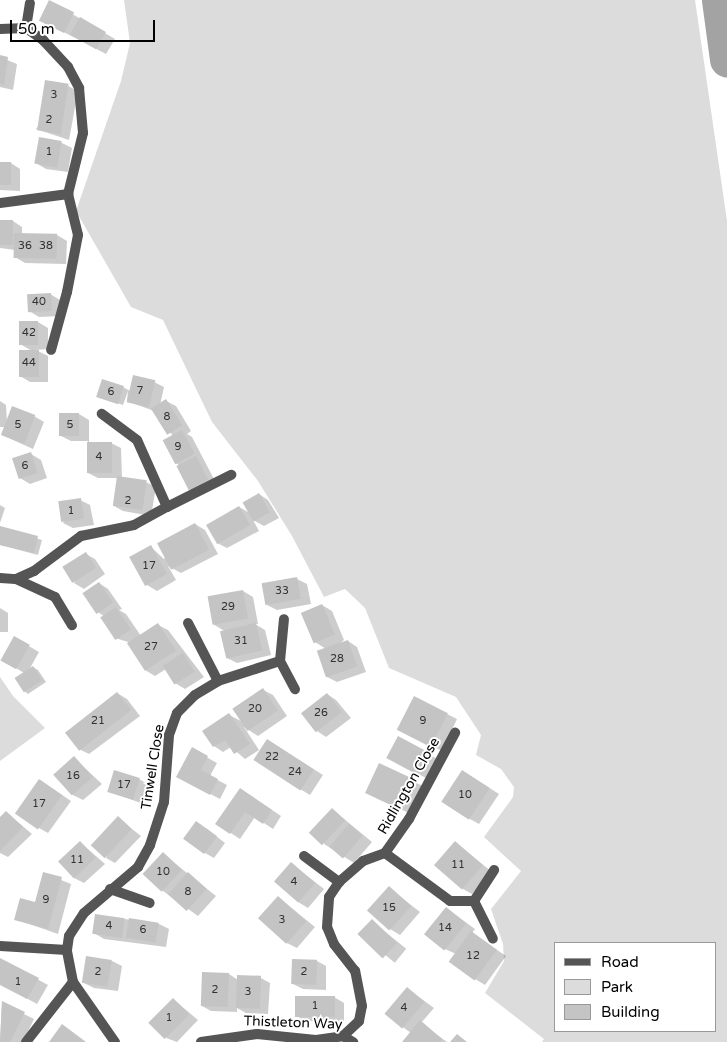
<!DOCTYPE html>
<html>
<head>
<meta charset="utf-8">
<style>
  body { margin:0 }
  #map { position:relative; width:727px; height:1042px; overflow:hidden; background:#fff; font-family:"Varela Round",sans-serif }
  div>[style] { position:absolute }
  .green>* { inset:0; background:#dcdcdc }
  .shadow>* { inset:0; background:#0003; transform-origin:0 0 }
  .river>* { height:35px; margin:-17.5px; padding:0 17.5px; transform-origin:17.5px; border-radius:17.5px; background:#a3a3a3 }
  .building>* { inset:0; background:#c4c4c4; transform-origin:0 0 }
  .minor>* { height:10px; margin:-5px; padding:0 5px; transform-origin:5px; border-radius:5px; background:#555 }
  span { translate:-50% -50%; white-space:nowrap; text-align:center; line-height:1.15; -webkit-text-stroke:4px #fff; paint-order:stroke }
  .number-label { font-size:11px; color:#313131 }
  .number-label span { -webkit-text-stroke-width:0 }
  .street-label { font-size:14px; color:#000 }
  .legend { position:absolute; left:554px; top:942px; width:162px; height:90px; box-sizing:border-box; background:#fff; border:1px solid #999; margin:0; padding:6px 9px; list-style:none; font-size:15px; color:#000 }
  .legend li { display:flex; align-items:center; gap:10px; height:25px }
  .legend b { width:25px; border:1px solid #999 }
  .scale { position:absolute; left:10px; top:20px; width:145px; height:22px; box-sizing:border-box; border:2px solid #000; border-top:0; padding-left:6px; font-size:15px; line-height:18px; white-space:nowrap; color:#000; -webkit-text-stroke:4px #fff; paint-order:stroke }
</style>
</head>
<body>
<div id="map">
  <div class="green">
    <i style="clip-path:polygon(evenodd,124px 0,695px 0,727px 221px,727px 1042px,542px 1042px,544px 1039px,485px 993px,504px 961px,503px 944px,491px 909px,521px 871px,484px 837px,513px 797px,514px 787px,501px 769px,476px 755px,481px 735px,456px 697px,389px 668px,365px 608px,345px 589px,324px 597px,292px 536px,258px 481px,212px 422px,163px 320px,131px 307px,76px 211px,121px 81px,130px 43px,124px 0,556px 943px,716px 943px,716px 1031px,556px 1031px,556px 943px)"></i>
    <i style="clip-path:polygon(0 677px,13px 696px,45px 728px,0 761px)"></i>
  </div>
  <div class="shadow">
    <i style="clip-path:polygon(50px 1px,115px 39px,106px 54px,50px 25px)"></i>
    <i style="clip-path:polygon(0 57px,17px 64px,13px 90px,0 87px)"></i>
    <i style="clip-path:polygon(68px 86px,78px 91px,69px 140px,36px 129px)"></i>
    <i style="clip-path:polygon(40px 139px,62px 143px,72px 148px,68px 172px,46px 169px,36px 163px)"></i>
    <i style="clip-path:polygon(0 163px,11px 163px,20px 169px,20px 191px,0 190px)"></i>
    <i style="clip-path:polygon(0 221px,13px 221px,22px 227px,22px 235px,57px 235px,67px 241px,66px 264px,25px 263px,15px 257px,15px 250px,0 248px)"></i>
    <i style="clip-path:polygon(50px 294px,60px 300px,61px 316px,39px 317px,29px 311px)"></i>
    <i style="clip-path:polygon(38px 322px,48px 328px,48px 349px,36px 350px,48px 356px,48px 382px,30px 382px,20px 376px,32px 351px,20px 344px)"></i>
    <i style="clip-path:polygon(154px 382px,164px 387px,160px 405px,166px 401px,176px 406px,191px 431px,187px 434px,192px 437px,217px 485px,199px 495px,189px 489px,180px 466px,176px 463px,173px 436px,154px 411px,127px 401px,128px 391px,123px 405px,99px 397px,123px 387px,130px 391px)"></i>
    <i style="clip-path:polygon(0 401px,6px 405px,7px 423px,34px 416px,44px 422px,33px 449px,2px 435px,5px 427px,0 427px)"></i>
    <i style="clip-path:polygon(79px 414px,89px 420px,89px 443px,111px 443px,121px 448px,122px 478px,146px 482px,156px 487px,151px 516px,123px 511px,114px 506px,118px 478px,98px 478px,88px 473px,88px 441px,71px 441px,61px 436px)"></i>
    <i style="clip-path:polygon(31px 454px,41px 460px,47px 478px,30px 484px,20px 478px)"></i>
    <i style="clip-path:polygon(259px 494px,268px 500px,279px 518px,264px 526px,253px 520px,259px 531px,227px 548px,217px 543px,239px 507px,250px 513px)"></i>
    <i style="clip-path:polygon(80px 500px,90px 505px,94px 525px,73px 528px,63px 523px)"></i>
    <i style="clip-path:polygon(0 505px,5px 508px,0 523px)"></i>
    <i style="clip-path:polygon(195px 524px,205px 530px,218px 554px,181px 573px,168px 566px,176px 580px,157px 591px,147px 585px,151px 547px,164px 559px)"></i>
    <i style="clip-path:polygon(0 527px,42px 540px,38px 555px,0 545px)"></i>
    <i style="clip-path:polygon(86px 554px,95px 559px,105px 574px,84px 589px,74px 583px)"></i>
    <i style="clip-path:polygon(297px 579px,307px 584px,311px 604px,277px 610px,267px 605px)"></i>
    <i style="clip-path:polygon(99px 583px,108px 589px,122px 609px,119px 610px,126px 614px,141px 636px,158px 625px,168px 630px,204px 677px,185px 689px,175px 683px,166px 669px,155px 676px,145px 670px,128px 642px,115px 638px,105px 617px,98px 612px)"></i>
    <i style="clip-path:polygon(243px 591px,253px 597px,258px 624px,255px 624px,265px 630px,271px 655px,237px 663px,227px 658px,226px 632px,213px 624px)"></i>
    <i style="clip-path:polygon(322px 605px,332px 611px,344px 640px,338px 645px,348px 641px,357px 647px,366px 672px,337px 682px,327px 677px,326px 649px,315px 642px)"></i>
    <i style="clip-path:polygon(0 608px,8px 613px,8px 632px,0 632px)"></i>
    <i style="clip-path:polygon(15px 638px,39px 652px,29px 670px,33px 667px,38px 670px,46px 682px,28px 694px,24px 691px,24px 673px,2px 659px)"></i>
    <i style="clip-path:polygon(263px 690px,273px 695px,287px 716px,258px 736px,244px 727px,259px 750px,245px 759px,231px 747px,223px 752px,214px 746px,229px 715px,243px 722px)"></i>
    <i style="clip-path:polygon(117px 693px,127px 699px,140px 716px,89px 754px,79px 749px)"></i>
    <i style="clip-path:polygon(327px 694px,336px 700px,351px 718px,326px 737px,317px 731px,303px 713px)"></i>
    <i style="clip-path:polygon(447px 714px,457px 719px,442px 751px,407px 733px)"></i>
    <i style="clip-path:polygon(398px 737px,439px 760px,428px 779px,397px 763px)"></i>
    <i style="clip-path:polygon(277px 746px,323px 775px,310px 795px,300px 789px)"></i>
    <i style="clip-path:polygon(192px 749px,217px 763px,210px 776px,227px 785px,220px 799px,187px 782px)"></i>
    <i style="clip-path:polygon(74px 758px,102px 784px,83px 800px,73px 795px)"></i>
    <i style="clip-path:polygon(379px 765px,423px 786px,411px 814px,376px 798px)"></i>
    <i style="clip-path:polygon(472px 777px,499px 794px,479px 824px,470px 819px)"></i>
    <i style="clip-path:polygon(139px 779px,149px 785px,143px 804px,109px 791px)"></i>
    <i style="clip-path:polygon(40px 780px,71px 801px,48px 833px,39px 828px)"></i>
    <i style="clip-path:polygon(250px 795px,281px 816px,273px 829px,255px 817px,240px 839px,217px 824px)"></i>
    <i style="clip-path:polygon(332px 809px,372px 842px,354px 863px,324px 844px)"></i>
    <i style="clip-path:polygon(6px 812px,32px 834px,8px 857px,0 853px,0 818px)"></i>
    <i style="clip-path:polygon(118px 818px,141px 836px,115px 863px,106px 858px)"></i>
    <i style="clip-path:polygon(206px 828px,225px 843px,214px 858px,205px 853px)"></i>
    <i style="clip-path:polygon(80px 842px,105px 864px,84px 883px,74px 878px)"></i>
    <i style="clip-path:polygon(455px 842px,492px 872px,472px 894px,463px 889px)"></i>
    <i style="clip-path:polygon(163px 854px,216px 896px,198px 916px,163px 891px)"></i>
    <i style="clip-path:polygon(292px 864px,324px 889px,308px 908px,298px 902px)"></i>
    <i style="clip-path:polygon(44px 873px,71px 884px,58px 934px,15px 919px,36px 903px)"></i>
    <i style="clip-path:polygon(389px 888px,420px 912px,400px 935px,390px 929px)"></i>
    <i style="clip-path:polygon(278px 897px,315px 927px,297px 948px,287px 943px)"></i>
    <i style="clip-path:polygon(446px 908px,475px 929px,472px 933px,506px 956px,485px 985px,475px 979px,456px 954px,445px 949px)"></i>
    <i style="clip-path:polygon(125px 919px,159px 924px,169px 929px,166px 947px,104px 939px,94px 933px)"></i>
    <i style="left:372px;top:921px;width:44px;height:18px;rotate:39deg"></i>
    <i style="clip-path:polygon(87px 958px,112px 961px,122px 966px,118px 991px,94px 988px,84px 983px)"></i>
    <i style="clip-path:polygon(0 959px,48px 985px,37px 1004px,0 984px)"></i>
    <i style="clip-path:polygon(317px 961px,326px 966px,326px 990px,303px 989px,293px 984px)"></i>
    <i style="clip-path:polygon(229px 974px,238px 980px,261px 978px,270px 983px,268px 1014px,246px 1013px,237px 1008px,237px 1012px,211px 1011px,202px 1006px)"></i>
    <i style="clip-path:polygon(408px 989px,434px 1008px,421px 1023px,447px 1042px,403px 1042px,411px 1033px,385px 1014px)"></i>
    <i style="clip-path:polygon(334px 997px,344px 1003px,344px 1022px,306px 1021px,296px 1016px)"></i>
    <i style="clip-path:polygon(173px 999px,198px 1020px,177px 1042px,166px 1038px)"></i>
    <i style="clip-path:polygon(2px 1003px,34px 1019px,23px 1042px,0 1042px)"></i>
  </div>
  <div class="river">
    <i style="left:719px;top:0;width:60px;rotate:82.3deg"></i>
  </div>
  <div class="building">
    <i style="left:49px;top:0;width:28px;height:23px;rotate:26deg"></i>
    <i style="left:80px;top:17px;width:30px;height:20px;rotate:30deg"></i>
    <i style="clip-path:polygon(0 55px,8px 57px,4px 85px,0 84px)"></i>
    <i style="left:45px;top:80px;width:24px;height:51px;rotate:9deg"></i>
    <i style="left:39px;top:137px;width:23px;height:27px;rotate:10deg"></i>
    <i style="left:0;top:162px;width:11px;height:23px"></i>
    <i style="left:0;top:220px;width:13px;height:25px"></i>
    <i style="left:14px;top:233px;width:43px;height:25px;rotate:1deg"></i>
    <i style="left:51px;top:293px;width:18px;height:24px;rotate:87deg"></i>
    <i style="left:19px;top:321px;width:19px;height:24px"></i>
    <i style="left:19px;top:350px;width:20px;height:27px"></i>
    <i style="left:133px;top:375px;width:23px;height:28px;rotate:13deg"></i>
    <i style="left:102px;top:379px;width:23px;height:19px;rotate:18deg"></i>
    <i style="left:166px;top:399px;width:31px;height:18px;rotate:58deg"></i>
    <i style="left:12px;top:406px;width:25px;height:31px;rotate:21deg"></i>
    <i style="left:59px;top:413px;width:20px;height:23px"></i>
    <i style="left:182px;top:430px;width:27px;height:22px;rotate:62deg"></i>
    <i style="left:87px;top:442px;width:25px;height:31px"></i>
    <i style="left:31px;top:452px;width:22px;height:20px;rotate:72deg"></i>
    <i style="left:196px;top:456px;width:27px;height:22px;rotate:63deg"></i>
    <i style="left:117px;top:476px;width:30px;height:30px;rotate:8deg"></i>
    <i style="left:259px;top:493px;width:22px;height:19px;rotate:60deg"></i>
    <i style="left:81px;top:498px;width:21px;height:23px;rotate:82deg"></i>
    <i style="left:239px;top:506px;width:22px;height:38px;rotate:60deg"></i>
    <i style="left:195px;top:523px;width:30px;height:43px;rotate:62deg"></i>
    <i style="clip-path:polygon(0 526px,38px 536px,34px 553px,0 545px)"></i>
    <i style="left:151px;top:545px;width:33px;height:25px;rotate:61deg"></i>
    <i style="left:86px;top:552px;width:19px;height:28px;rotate:58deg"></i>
    <i style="left:297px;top:577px;width:22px;height:36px;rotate:80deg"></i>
    <i style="left:99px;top:582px;width:25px;height:20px;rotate:56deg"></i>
    <i style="left:243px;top:590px;width:29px;height:36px;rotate:80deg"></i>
    <i style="left:322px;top:604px;width:33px;height:23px;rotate:67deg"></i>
    <i style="left:116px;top:607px;width:27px;height:19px;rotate:56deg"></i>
    <i style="left:158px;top:623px;width:33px;height:37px;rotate:57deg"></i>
    <i style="left:256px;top:623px;width:28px;height:37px;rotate:77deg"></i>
    <i style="left:14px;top:636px;width:18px;height:28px;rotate:29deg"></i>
    <i style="left:348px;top:640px;width:28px;height:33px;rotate:71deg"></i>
    <i style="left:183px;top:653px;width:22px;height:24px;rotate:58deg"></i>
    <i style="left:33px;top:666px;width:17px;height:22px;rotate:57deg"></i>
    <i style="left:263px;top:688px;width:27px;height:37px;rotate:56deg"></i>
    <i style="left:117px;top:692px;width:23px;height:66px;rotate:52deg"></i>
    <i style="left:327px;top:693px;width:24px;height:33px;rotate:52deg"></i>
    <i style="left:414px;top:696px;width:38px;height:38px;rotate:27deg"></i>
    <i style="clip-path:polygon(229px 713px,250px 744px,234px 754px,225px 740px,213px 747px,202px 731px)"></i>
    <i style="left:398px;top:736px;width:36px;height:25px;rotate:28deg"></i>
    <i style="left:267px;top:739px;width:56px;height:25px;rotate:33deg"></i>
    <i style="clip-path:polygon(192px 747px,208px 756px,201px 770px,218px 779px,210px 795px,176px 777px)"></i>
    <i style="left:74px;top:756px;width:28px;height:28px;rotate:48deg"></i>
    <i style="left:379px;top:763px;width:38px;height:33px;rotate:25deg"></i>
    <i style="left:114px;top:770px;width:27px;height:23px;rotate:17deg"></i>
    <i style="left:462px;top:770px;width:33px;height:38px;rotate:33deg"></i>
    <i style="left:39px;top:779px;width:28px;height:42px;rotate:35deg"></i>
    <i style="clip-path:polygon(240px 788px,272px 810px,263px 824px,245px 812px,230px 834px,215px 824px)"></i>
    <i style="left:332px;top:808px;width:18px;height:34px;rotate:43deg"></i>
    <i style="clip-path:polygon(6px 811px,23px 827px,0 851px,0 817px)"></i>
    <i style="left:118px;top:816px;width:19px;height:40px;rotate:43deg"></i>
    <i style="left:196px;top:821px;width:26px;height:22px;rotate:36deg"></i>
    <i style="left:349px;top:824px;width:18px;height:30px;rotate:41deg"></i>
    <i style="left:80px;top:841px;width:23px;height:30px;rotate:47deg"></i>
    <i style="left:455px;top:841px;width:37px;height:32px;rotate:41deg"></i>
    <i style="left:163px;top:852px;width:26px;height:30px;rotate:43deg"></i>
    <i style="left:291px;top:862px;width:32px;height:26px;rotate:41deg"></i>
    <i style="clip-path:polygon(43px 872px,62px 877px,48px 929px,14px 920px,20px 898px,35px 902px)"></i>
    <i style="left:188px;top:872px;width:25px;height:30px;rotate:42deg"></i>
    <i style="left:389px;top:886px;width:30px;height:33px;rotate:42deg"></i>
    <i style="left:278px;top:896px;width:38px;height:30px;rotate:42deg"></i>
    <i style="left:446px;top:907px;width:26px;height:35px;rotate:39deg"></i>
    <i style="left:95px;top:914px;width:30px;height:20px;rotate:8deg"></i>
    <i style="left:129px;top:918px;width:30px;height:20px;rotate:9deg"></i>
    <i style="left:372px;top:919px;width:35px;height:21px;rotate:44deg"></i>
    <i style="left:471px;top:931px;width:32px;height:38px;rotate:36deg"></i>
    <i style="left:86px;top:956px;width:26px;height:27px;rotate:9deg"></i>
    <i style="clip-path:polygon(0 958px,39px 978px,27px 999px,0 985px)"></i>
    <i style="left:292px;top:959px;width:25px;height:25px;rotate:2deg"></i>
    <i style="left:202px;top:972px;width:27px;height:34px;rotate:2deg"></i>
    <i style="left:237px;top:975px;width:24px;height:33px;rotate:2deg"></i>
    <i style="left:407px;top:987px;width:23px;height:35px;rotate:40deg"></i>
    <i style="left:295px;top:996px;width:40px;height:21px"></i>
    <i style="left:173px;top:998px;width:23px;height:35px;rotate:45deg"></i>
    <i style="clip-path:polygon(2px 1001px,25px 1012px,10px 1042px,0 1042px)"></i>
    <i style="clip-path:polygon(420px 1020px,442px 1039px,440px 1042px,402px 1042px)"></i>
    <i style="clip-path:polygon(62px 1024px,86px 1042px,49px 1042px)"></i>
    <i style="clip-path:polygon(457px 1034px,467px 1042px,450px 1042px)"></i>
  </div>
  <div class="minor">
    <i style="left:26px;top:28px;width:25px;rotate:-81deg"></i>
    <i style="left:0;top:29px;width:26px;rotate:-2deg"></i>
    <i style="left:26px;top:28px;width:21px;rotate:35deg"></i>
    <i style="left:43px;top:40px;width:37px;rotate:47deg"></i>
    <i style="left:68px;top:67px;width:24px;rotate:62deg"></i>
    <i style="left:79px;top:88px;width:45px;rotate:84.9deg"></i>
    <i style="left:83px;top:133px;width:63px;rotate:103.8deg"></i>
    <i style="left:0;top:203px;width:69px;rotate:-7.5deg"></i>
    <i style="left:68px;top:194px;width:42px;rotate:76.3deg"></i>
    <i style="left:78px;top:235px;width:58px;rotate:100.9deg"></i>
    <i style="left:67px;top:292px;width:60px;rotate:105.4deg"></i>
    <i style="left:167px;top:507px;width:72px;rotate:-26.6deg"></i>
    <i style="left:0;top:578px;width:16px;rotate:4deg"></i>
    <i style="left:16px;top:579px;width:43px;rotate:24.8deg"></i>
    <i style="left:55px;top:597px;width:33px;rotate:59deg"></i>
    <i style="left:16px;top:579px;width:20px;rotate:-24deg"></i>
    <i style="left:34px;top:571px;width:59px;rotate:-36.7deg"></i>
    <i style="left:81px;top:536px;width:54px;rotate:-11.7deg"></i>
    <i style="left:134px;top:525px;width:38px;rotate:-29deg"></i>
    <i style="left:167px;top:507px;width:73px;rotate:-114.1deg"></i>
    <i style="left:137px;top:440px;width:44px;rotate:-143.4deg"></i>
    <i style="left:188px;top:623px;width:65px;rotate:62.7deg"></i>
    <i style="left:280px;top:661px;width:42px;rotate:-84.6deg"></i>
    <i style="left:385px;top:853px;width:42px;rotate:-54.8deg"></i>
    <i style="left:409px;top:819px;width:98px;rotate:-61.9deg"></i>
    <i style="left:304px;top:856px;width:44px;rotate:36.6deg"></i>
    <i style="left:110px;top:889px;width:42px;rotate:19.3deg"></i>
    <i style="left:474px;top:901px;width:42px;rotate:63.4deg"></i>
    <i style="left:0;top:946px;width:67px;rotate:3.4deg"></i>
    <i style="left:343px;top:1036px;width:22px;rotate:-43deg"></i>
    <i style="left:359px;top:1021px;width:15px;rotate:-79deg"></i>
    <i style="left:362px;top:1006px;width:36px;rotate:-101deg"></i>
    <i style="left:355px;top:971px;width:34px;rotate:-128deg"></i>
    <i style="left:334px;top:944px;width:18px;rotate:-112deg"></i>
    <i style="left:327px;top:927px;width:30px;rotate:-86deg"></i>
    <i style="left:329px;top:897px;width:18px;rotate:-56deg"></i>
    <i style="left:339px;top:882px;width:32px;rotate:-41deg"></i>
    <i style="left:363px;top:861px;width:23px;rotate:-20deg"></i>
    <i style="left:385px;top:853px;width:81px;rotate:36.4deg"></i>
    <i style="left:450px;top:901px;width:24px"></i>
    <i style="left:474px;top:901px;width:37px;rotate:-57deg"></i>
    <i style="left:26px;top:1042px;width:76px;rotate:-51.9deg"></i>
    <i style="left:115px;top:1042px;width:73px;rotate:-125deg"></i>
    <i style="left:73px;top:982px;width:33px;rotate:-101deg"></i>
    <i style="left:67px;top:950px;width:14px;rotate:-82deg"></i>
    <i style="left:69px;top:936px;width:27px;rotate:-57deg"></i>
    <i style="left:84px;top:913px;width:71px;rotate:-40.4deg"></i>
    <i style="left:138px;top:867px;width:25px;rotate:-61deg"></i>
    <i style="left:150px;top:845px;width:45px;rotate:-72deg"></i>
    <i style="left:164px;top:802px;width:67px;rotate:-85.7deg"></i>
    <i style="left:169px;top:735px;width:23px;rotate:-70deg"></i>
    <i style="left:177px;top:713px;width:25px;rotate:-45deg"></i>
    <i style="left:195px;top:695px;width:27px;rotate:-31deg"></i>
    <i style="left:218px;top:681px;width:65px;rotate:-17.9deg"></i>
    <i style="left:280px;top:661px;width:32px;rotate:62deg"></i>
    <i style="left:201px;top:1042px;width:57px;rotate:-8.1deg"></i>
    <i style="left:257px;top:1034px;width:59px;rotate:5.8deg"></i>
    <i style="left:316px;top:1040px;width:27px;rotate:-8deg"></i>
    <i style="left:343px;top:1036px;width:12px;rotate:31deg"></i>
  </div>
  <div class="number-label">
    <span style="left:54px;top:95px">3</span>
    <span style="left:49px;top:120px">2</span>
    <span style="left:49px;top:152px">1</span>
    <span style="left:25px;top:246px">36</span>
    <span style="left:46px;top:246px">38</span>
    <span style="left:39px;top:302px">40</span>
    <span style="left:29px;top:333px">42</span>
    <span style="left:29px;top:363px">44</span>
    <span style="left:140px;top:391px">7</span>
    <span style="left:111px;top:392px">6</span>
    <span style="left:167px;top:417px">8</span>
    <span style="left:18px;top:425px">5</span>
    <span style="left:70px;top:425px">5</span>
    <span style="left:178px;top:447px">9</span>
    <span style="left:99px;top:457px">4</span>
    <span style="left:25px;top:466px">6</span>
    <span style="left:128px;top:501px">2</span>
    <span style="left:71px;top:511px">1</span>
    <span style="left:149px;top:566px">17</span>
    <span style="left:282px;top:591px">33</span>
    <span style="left:228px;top:607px">29</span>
    <span style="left:241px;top:641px">31</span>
    <span style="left:151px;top:647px">27</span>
    <span style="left:337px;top:659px">28</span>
    <span style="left:255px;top:709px">20</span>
    <span style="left:321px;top:713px">26</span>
    <span style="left:98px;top:721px">21</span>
    <span style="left:423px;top:721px">9</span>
    <span style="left:272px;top:757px">22</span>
    <span style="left:295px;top:772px">24</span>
    <span style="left:73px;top:776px">16</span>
    <span style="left:124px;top:785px">17</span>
    <span style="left:465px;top:795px">10</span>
    <span style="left:39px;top:804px">17</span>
    <span style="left:77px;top:860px">11</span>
    <span style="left:458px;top:865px">11</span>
    <span style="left:163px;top:872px">10</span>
    <span style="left:294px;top:882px">4</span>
    <span style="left:188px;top:892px">8</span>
    <span style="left:46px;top:900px">9</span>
    <span style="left:389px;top:908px">15</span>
    <span style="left:282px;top:920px">3</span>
    <span style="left:109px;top:926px">4</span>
    <span style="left:445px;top:928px">14</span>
    <span style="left:143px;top:930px">6</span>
    <span style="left:473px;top:956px">12</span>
    <span style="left:98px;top:972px">2</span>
    <span style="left:304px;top:972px">2</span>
    <span style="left:18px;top:982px">1</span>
    <span style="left:215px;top:990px">2</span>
    <span style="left:248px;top:992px">3</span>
    <span style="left:315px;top:1006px">1</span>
    <span style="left:404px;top:1008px">4</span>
    <span style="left:169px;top:1018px">1</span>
  </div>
  <div class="street-label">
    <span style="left:153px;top:767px;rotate:-81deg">Tinwell Close</span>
    <span style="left:409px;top:786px;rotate:-60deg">Ridlington Close</span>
    <span style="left:293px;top:1023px;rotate:2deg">Thistleton Way</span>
  </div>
  <ul class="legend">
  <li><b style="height:6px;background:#555"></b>Road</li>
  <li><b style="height:14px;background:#dcdcdc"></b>Park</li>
  <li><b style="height:14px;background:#c4c4c4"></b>Building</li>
  </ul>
  <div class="scale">50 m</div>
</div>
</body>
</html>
